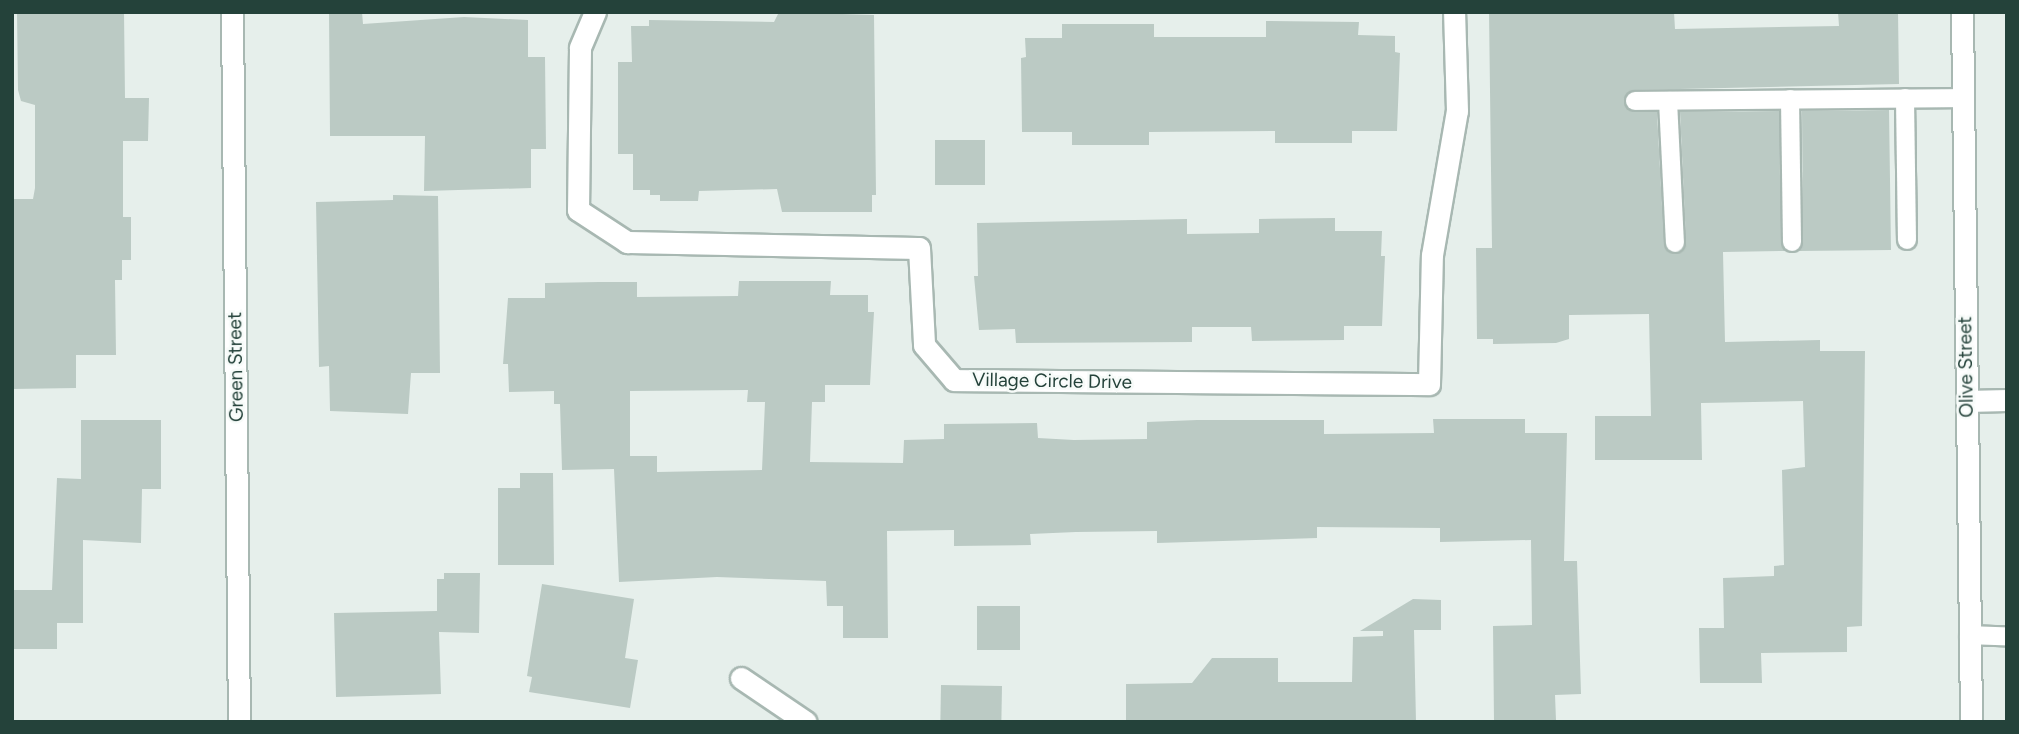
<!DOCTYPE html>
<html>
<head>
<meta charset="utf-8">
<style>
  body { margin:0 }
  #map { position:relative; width:2019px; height:734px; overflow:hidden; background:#e6efeb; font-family:Figtree,sans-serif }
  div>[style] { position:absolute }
  .building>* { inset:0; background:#bbcac4; transform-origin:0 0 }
  .roads { filter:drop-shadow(2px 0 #a8b8b2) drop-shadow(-2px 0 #a8b8b2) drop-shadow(0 2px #a8b8b2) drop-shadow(0 -2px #a8b8b2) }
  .lane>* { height:18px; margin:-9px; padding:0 9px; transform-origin:9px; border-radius:9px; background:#fff }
  .street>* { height:21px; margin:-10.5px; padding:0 10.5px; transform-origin:10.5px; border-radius:10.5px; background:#fff }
  .secondary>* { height:21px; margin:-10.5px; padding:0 10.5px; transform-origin:10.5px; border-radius:10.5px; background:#fff }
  span { translate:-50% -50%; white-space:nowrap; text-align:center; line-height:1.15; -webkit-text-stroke:5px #f7fbf9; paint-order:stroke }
  .street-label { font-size:19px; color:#24423a }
  .frame { position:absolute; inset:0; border:14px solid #24423a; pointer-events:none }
</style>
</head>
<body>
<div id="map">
  <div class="building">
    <i style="clip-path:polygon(17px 12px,124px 12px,125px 98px,149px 98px,148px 141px,123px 141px,123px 217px,131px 217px,131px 260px,122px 260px,122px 280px,115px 280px,116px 355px,76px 355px,76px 388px,12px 389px,12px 199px,33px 199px,35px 188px,35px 105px,21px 101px,18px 90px)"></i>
    <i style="clip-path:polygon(329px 12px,362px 12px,363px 24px,464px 17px,528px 20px,528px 57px,545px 57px,546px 149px,531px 149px,531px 188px,424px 191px,425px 136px,330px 136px)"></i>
    <i style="clip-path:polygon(779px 12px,874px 15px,876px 195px,872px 195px,872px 212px,782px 212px,777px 189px,699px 191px,698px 201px,660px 201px,660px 195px,650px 195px,650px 190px,633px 190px,633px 154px,618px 154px,618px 62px,632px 62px,631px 26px,649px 26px,649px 20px,774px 22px)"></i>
    <i style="clip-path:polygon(1489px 12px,1674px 12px,1675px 29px,1839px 26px,1838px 12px,1898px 12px,1899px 84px,1635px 90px,1624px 100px,1630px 111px,1657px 112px,1664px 244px,1675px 254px,1686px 242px,1680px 112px,1779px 111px,1781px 242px,1785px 251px,1723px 252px,1725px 342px,1820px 340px,1820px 351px,1865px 351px,1862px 626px,1847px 627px,1847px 652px,1761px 653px,1762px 683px,1700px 683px,1699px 628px,1724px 628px,1723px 578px,1774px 576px,1774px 566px,1784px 565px,1782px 470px,1805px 467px,1803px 401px,1701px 403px,1702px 460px,1595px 460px,1595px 416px,1651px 416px,1649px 314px,1569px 315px,1569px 339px,1556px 343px,1493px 344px,1493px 339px,1477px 339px,1476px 248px,1492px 248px)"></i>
    <i style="clip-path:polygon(1266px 21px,1359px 22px,1358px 35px,1395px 36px,1395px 52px,1400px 53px,1397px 131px,1352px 131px,1352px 143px,1275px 143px,1275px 131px,1149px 132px,1149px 145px,1072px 145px,1072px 132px,1022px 132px,1021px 58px,1026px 57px,1025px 38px,1062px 38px,1062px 24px,1154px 24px,1154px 37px,1266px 37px)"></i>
    <i style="clip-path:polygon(1889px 110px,1891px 250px,1799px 251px,1803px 242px,1802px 111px)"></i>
    <i style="left:985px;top:140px;width:45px;height:50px;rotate:90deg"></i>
    <i style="clip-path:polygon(393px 195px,438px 196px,440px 373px,411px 373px,408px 414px,330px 411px,329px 366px,319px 367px,316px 202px,393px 200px)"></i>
    <i style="clip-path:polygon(1335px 218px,1335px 231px,1382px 231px,1381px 256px,1385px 256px,1382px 326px,1344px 326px,1344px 340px,1252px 341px,1251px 327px,1192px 327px,1192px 342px,1016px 343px,1015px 329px,979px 330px,974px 276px,978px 276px,977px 223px,1187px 219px,1187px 234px,1259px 233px,1259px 219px)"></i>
    <i style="clip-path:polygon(evenodd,739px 281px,831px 281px,830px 295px,868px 295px,868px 312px,874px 312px,870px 385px,825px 385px,825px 402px,812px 402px,810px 462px,903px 463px,904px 440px,944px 439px,944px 424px,1037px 423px,1038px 438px,1074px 440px,1147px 439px,1147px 422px,1197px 420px,1324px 420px,1324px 434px,1434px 433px,1433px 419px,1525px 419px,1525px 433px,1567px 433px,1564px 561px,1577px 561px,1581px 694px,1555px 695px,1556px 720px,1494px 722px,1493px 626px,1532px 625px,1531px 540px,1440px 542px,1440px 528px,1317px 527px,1317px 538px,1157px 543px,1157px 531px,1076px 532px,1030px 534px,1031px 545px,954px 546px,954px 530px,887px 531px,888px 638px,843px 638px,843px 606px,827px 606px,826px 581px,717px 577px,619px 582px,614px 469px,562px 470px,560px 404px,554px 404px,554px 391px,509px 392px,508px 364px,503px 364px,508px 298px,545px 298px,545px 283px,599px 282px,637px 282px,637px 297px,738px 296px,739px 281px,748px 390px,747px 402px,765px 402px,762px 470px,657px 472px,657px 456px,630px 456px,630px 391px,748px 390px)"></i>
    <i style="clip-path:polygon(81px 420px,161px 420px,161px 489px,142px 489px,141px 543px,83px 540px,83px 623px,57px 623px,57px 649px,12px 649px,12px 590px,52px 590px,57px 478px,81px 479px)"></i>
    <i style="clip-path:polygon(520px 473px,553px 473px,554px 565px,498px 565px,498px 488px,520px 488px)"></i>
    <i style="clip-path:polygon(444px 573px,480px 573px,479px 633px,439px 632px,441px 694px,336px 697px,334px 613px,437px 611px,437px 579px,444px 579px)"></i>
    <i style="clip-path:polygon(542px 584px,634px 599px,625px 658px,638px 660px,630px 708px,529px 692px,532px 677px,527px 676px)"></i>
    <i style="clip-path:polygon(1413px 599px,1441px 600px,1441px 630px,1414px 630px,1416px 722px,1126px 722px,1126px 684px,1192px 683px,1212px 658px,1278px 658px,1278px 682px,1352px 682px,1353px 637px,1383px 636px,1383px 631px,1360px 631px)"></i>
    <i style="left:1020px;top:606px;width:44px;height:43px;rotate:90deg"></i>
    <i style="left:941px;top:685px;width:61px;height:37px;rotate:1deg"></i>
  </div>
  <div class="roads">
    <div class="lane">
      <i style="left:1905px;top:98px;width:142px;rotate:89.2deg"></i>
      <i style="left:1790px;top:99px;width:143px;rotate:89.2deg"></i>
      <i style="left:1635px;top:101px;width:328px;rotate:-0.5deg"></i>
      <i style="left:1668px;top:101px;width:142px;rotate:87.2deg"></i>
      <i style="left:1969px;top:635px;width:38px;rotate:2deg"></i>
    </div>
    <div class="street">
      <i style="left:232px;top:12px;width:710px;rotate:89.44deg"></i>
      <i style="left:595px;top:12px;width:39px;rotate:113deg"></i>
      <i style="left:580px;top:48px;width:162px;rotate:90.7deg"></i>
      <i style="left:578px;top:210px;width:59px;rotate:33.1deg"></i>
      <i style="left:627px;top:242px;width:292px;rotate:1.2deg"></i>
      <i style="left:919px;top:248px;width:97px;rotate:87deg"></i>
      <i style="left:924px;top:345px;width:46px;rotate:49.4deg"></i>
      <i style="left:954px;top:380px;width:475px;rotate:0.5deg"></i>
      <i style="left:1429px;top:384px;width:129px;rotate:-88.7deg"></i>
      <i style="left:1432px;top:255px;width:146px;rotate:-80.2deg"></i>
      <i style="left:1457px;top:111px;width:99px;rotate:-91.7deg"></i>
      <i style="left:1967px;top:401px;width:40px;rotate:-1.4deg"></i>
      <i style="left:741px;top:678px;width:78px;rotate:34.1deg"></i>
    </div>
    <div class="secondary">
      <i style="left:1962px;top:12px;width:710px;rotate:89.27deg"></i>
    </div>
  </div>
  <div class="street-label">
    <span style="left:236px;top:367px;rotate:-91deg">Green Street</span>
    <span style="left:1966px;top:367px;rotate:-91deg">Olive Street</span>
    <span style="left:1052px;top:381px;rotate:1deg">Village Circle Drive</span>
  </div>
  <div class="frame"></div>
</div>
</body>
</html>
